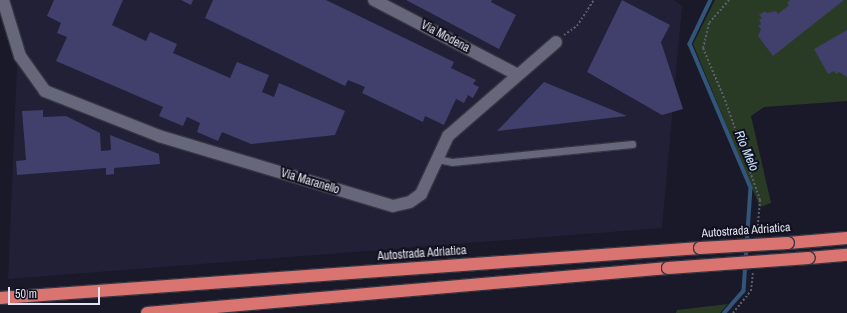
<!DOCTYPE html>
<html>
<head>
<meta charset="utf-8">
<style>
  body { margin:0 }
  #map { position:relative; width:847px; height:313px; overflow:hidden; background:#1a1929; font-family:"Archivo Narrow",sans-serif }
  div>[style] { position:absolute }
  .built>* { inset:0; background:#212036 }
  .green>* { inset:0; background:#293b25 }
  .stream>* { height:3.5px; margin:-1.75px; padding:0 1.75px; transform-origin:1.75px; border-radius:1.75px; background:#325679 }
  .building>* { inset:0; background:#413f6b }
  .path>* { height:2px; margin-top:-1px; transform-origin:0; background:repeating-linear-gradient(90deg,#5d5c6b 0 2px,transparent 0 4px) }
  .roads { filter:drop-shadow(1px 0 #363642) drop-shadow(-1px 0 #363642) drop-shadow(0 1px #363642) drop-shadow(0 -1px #363642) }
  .lane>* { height:7px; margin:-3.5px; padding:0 3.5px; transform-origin:3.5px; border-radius:3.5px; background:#67677b }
  .street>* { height:12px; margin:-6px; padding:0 6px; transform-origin:6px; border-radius:6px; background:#67677b }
  .highway>* { height:12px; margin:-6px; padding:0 6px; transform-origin:6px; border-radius:6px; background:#da7470 }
  .bridges { filter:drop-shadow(1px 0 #363642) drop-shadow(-1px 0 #363642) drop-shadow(0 1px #363642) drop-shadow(0 -1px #363642) }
  .highway-bridge>* { height:12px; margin:-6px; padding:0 6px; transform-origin:6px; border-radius:6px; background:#da7470 }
  span { translate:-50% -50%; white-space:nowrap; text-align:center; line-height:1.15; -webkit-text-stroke:4px #11101f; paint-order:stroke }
  .street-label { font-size:12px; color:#e2e3ee }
  .water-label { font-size:13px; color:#cbe2fa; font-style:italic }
  .scale { position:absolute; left:8px; top:287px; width:92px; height:18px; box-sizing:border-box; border:2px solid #e2e3ee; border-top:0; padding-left:5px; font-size:12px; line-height:14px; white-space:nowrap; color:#e2e3ee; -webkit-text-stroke:3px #11101f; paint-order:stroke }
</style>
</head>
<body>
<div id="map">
  <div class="built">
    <i style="clip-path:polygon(5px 0,674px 0,682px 6px,662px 228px,8px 279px,17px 67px,8px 8px)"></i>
  </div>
  <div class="green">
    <i style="clip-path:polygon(715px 0,847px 0,847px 101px,764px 107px,751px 116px,771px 203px,760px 207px,693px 44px)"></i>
    <i style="clip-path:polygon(728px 304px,720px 313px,676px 313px,677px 310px)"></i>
  </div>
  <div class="stream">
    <i style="left:711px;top:0;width:49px;rotate:115.5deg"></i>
    <i style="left:690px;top:44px;width:156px;rotate:67deg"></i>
    <i style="left:751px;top:188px;width:103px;rotate:93.9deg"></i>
    <i style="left:744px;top:291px;width:29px;rotate:131deg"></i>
  </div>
  <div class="building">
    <i style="clip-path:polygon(54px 0,123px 0,112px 25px,146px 41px,150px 32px,177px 44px,173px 53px,230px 78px,237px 62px,269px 75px,262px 92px,274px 97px,279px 83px,345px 111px,335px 135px,251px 144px,222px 132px,218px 141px,197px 132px,200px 123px,187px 117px,183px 126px,159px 116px,163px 107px,56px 61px,67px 37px,57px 33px,61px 23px,47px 16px)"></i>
    <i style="clip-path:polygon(181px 0,193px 0,191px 5px)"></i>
    <i style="clip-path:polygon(213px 0,326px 0,454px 62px,451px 68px,476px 80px,473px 84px,479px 87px,473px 98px,468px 95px,464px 103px,456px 99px,444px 125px,425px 116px,423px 122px,362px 93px,365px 87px,348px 80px,345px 86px,205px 18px)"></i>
    <i style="clip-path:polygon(406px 0,492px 0,491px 2px,516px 15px,499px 49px)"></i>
    <i style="clip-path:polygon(622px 0,670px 25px,661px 42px,683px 109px,662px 115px,587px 72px)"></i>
    <i style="clip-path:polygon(790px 0,844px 0,773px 56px,758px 36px,761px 29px,758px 26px,761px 24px,759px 20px,762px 18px,759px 15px,765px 11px,767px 13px,776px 11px,778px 14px,789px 5px,787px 3px)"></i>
    <i style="clip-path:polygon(847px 30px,847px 77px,839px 72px,836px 74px,834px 71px,828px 74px,814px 49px)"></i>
    <i style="clip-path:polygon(544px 82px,627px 116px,497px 131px)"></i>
    <i style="clip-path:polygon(43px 110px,43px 117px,66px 116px,100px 133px,101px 151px,111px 150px,110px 135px,159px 154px,160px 164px,114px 168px,114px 174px,106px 175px,106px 168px,17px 175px,16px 161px,26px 160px,22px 111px)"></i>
  </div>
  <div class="path">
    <i style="left:729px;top:0;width:30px;rotate:131deg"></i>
    <i style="left:709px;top:23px;width:26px;rotate:103deg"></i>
    <i style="left:703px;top:48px;width:56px;rotate:67.1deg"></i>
    <i style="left:725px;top:100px;width:106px;rotate:70.7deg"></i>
    <i style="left:760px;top:200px;width:33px;rotate:95deg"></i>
    <i style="left:564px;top:35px;width:16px;rotate:-35deg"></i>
    <i style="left:577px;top:26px;width:31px;rotate:-57deg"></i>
    <i style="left:733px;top:313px;width:28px;rotate:-51deg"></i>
    <i style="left:751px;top:291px;width:18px;rotate:-84deg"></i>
  </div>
  <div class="roads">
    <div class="lane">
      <i style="left:437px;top:159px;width:15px;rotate:11deg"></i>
      <i style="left:452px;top:162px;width:181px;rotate:-5.7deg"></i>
    </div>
    <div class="street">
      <i style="left:3px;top:0;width:59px;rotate:73.1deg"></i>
      <i style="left:20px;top:56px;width:43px;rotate:54.5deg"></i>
      <i style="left:45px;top:91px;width:123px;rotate:21.5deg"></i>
      <i style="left:159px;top:136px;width:244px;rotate:16.7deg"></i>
      <i style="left:393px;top:206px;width:17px;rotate:-13deg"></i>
      <i style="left:410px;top:202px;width:14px;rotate:-36deg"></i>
      <i style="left:421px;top:194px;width:64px;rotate:-65deg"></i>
      <i style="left:448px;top:136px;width:143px;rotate:-41deg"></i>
      <i style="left:374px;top:0;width:160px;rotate:27.5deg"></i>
    </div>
    <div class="highway">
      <i style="left:788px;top:243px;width:59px;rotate:-4.8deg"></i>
      <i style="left:809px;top:258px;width:38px;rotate:-5deg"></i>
      <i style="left:0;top:298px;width:702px;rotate:-4.09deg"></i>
      <i style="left:147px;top:313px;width:523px;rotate:-4.94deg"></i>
    </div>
  </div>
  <div class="bridges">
    <div class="highway-bridge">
      <i style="left:700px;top:248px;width:88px;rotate:-3.3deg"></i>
      <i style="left:668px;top:268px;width:141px;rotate:-4.1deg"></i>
    </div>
  </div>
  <div class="street-label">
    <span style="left:445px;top:37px;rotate:28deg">Via Modena</span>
    <span style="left:310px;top:182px;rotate:17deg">Via Maranello</span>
    <span style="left:746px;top:231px;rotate:-4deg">Autostrada Adriatica</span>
    <span style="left:422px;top:254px;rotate:-4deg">Autostrada Adriatica</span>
  </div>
  <div class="water-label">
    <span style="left:746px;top:151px;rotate:67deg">Rio Melo</span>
  </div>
  <div class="scale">50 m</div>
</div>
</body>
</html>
